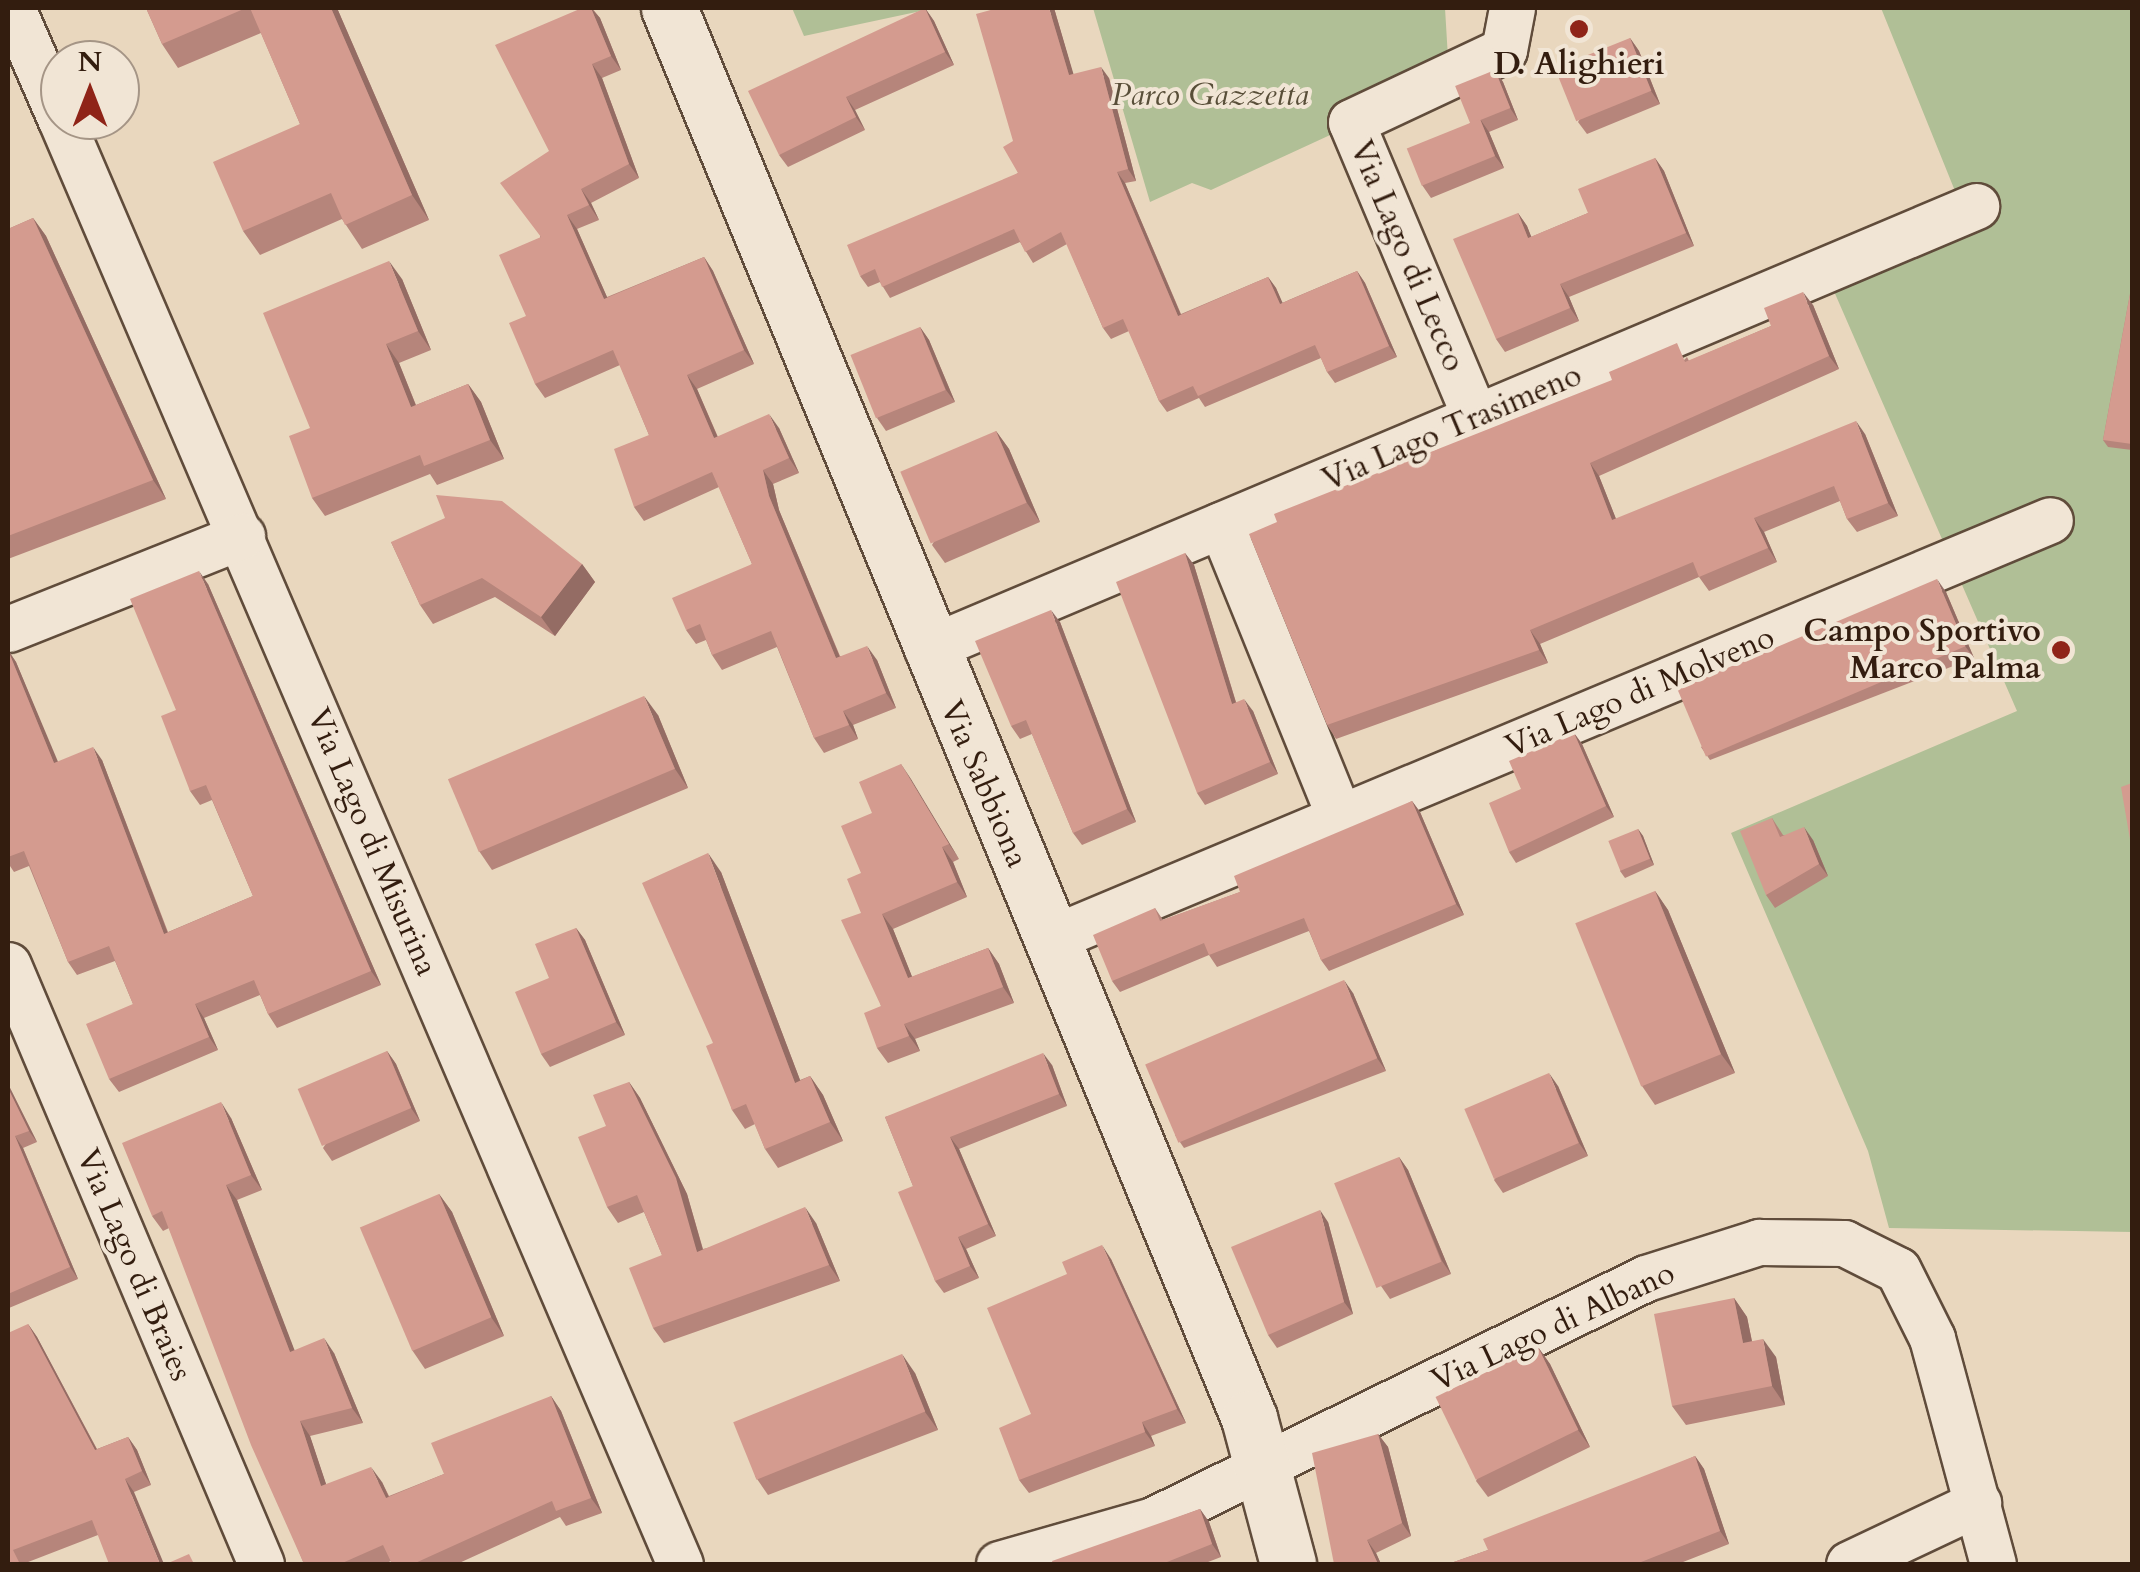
<!DOCTYPE html>
<html>
<head>
<meta charset="utf-8">
<style>
  body { margin:0 }
  #map { position:relative; width:2140px; height:1572px; overflow:hidden; background:#e9d7be; font-family:Cardo,serif }
  div>[style] { position:absolute }
  .green>* { inset:0; background:#b0bf96 }
  .roads { filter:drop-shadow(2px 0 #604c3b) drop-shadow(-2px 0 #604c3b) drop-shadow(0 2px #604c3b) drop-shadow(0 -2px #604c3b) }
  .minor>* { height:45px; margin:-22.5px; padding:0 22.5px; transform-origin:22.5px; border-radius:22.5px; background:#f1e5d5 }
  .tertiary>* { height:55px; margin:-27.5px; padding:0 27.5px; transform-origin:27.5px; border-radius:27.5px; background:#f1e5d5 }
  .wall>* { inset:0; background:#b6857b }
  .shaded-wall>* { inset:0; background:#946c64 }
  .building>* { inset:0; background:#d49b8f; transform-origin:0 0 }
  .dots>* { width:28px; height:28px; translate:-50% -50%; box-sizing:border-box; border:5px solid #f1e5d5; border-radius:50% }
  span { translate:-50% -50%; white-space:nowrap; text-align:center; line-height:1.15; -webkit-text-stroke:8px #f1e5d5; paint-order:stroke }
  .poi-label { font-size:32px; color:#331d0f; font-weight:700 }
  .right { translate:-100% -50%; text-align:right }
  .park-label { font-size:32px; color:#584e38; font-style:italic }
  .street-label { font-size:32px; color:#331d0f }
  .frame { position:absolute; inset:0; border:10px solid #331d0f; pointer-events:none }
  .north { position:absolute; left:40px; top:40px; width:100px; height:100px; box-sizing:border-box; background:#f1e5d5; border:2px solid #a59586; border-radius:50%; rotate:0deg; font-size:28px; font-weight:700; line-height:40px; text-align:center; color:#331d0f }
  .north::after { content:''; display:block; margin:auto; width:35px; height:45px; background:#8f2418; clip-path:polygon(50% 0,100% 100%,50% 72%,0 100%) }
</style>
</head>
<body>
<div id="map">
  <div class="green">
    <i style="clip-path:polygon(792px 8px,935px 8px,804px 36px)"></i>
    <i style="clip-path:polygon(1093px 8px,1445px 8px,1448px 58px,1341px 130px,1211px 190px,1192px 183px,1150px 202px)"></i>
    <i style="clip-path:polygon(1881px 8px,2132px 8px,2132px 1232px,1889px 1228px,1868px 1151px,1731px 833px,2017px 711px,1816px 250px,1955px 191px)"></i>
  </div>
  <div class="roads">
    <div class="minor">
      <i style="left:12px;top:8px;width:120px;rotate:66.4deg"></i>
      <i style="left:61px;top:120px;width:1571px;rotate:66.8deg"></i>
      <i style="left:1476px;top:419px;width:322px;rotate:-112.8deg"></i>
      <i style="left:1351px;top:122px;width:169px;rotate:-25.2deg"></i>
      <i style="left:1504px;top:50px;width:43px;rotate:-79.2deg"></i>
      <i style="left:1221px;top:525px;width:316px;rotate:67.9deg"></i>
      <i style="left:8px;top:629px;width:252px;rotate:-21.7deg"></i>
      <i style="left:927px;top:649px;width:1139px;rotate:-22.89deg"></i>
      <i style="left:1050px;top:939px;width:1084px;rotate:-22.73deg"></i>
      <i style="left:8px;top:965px;width:650px;rotate:67.1deg"></i>
      <i style="left:999px;top:1564px;width:160px;rotate:-15.9deg"></i>
      <i style="left:1153px;top:1520px;width:549px;rotate:-26.15deg"></i>
      <i style="left:1646px;top:1278px;width:119px;rotate:-17.7deg"></i>
      <i style="left:1759px;top:1242px;width:85px;rotate:0.7deg"></i>
      <i style="left:1844px;top:1243px;width:60px;rotate:26.6deg"></i>
      <i style="left:1898px;top:1270px;width:76px;rotate:63.4deg"></i>
      <i style="left:1932px;top:1338px;width:234px;rotate:74.9deg"></i>
      <i style="left:1849px;top:1564px;width:143px;rotate:-25.3deg"></i>
    </div>
    <div class="tertiary">
      <i style="left:669px;top:8px;width:1525px;rotate:67.64deg"></i>
      <i style="left:1249px;top:1418px;width:151px;rotate:75deg"></i>
    </div>
  </div>
  <div class="wall">
    <i style="clip-path:polygon(146px 8px,337px 8px,429px 220px,362px 249px,342px 219px,260px 255px,243px 231px,300px 124px,261px 33px,178px 68px,162px 44px)"></i>
    <i style="clip-path:polygon(582px 8px,592px 8px,600px 18px,621px 70px,602px 78px,639px 178px,591px 203px,599px 220px,577px 229px,607px 297px,704px 257px,713px 271px,754px 364px,697px 389px,718px 437px,779px 428px,799px 473px,773px 484px,779px 510px,840px 656px,877px 660px,896px 708px,853px 725px,858px 739px,824px 753px,814px 738px,777px 647px,722px 670px,712px 655px,706px 640px,696px 644px,686px 630px,752px 564px,719px 487px,644px 521px,634px 507px,649px 435px,620px 365px,545px 398px,535px 384px,526px 316px,540px 238px,549px 151px)"></i>
    <i style="clip-path:polygon(925px 8px,934px 21px,954px 65px,855px 110px,865px 130px,788px 167px,779px 155px)"></i>
    <i style="clip-path:polygon(1054px 8px,1073px 74px,1109px 78px,1136px 181px,1125px 183px,1181px 314px,1268px 277px,1276px 288px,1282px 303px,1357px 271px,1365px 283px,1397px 357px,1335px 383px,1327px 372px,1321px 358px,1205px 407px,1199px 398px,1167px 412px,1159px 401px,1129px 331px,1111px 339px,1103px 328px,1067px 244px,1033px 263px,1020px 242px,890px 298px,880px 282px,868px 287px,860px 276px,1018px 173px,1013px 141px)"></i>
    <i style="clip-path:polygon(1630px 38px,1639px 51px,1660px 104px,1587px 134px,1578px 122px)"></i>
    <i style="clip-path:polygon(1495px 70px,1503px 82px,1518px 120px,1489px 132px,1504px 168px,1431px 198px,1422px 185px,1470px 123px)"></i>
    <i style="clip-path:polygon(1655px 158px,1664px 171px,1694px 246px,1569px 297px,1579px 321px,1505px 352px,1496px 339px,1518px 213px,1527px 226px,1531px 237px,1588px 213px)"></i>
    <i style="clip-path:polygon(33px 218px,46px 236px,166px 499px,8px 559px,8px 229px)"></i>
    <i style="clip-path:polygon(402px 279px,431px 350px,399px 363px,416px 405px,468px 384px,481px 402px,504px 459px,437px 485px,430px 474px,325px 516px,312px 498px,310px 428px)"></i>
    <i style="clip-path:polygon(2132px 283px,2132px 450px,2108px 447px,2103px 440px)"></i>
    <i style="clip-path:polygon(1813px 305px,1839px 369px,1599px 476px,1616px 519px,1865px 434px,1898px 516px,1857px 532px,1847px 519px,1840px 501px,1764px 532px,1777px 562px,1709px 591px,1699px 577px,1540px 644px,1548px 663px,1336px 739px,1327px 725px,1687px 357px,1689px 361px,1771px 326px)"></i>
    <i style="clip-path:polygon(920px 327px,929px 340px,955px 402px,886px 431px,877px 418px)"></i>
    <i style="clip-path:polygon(996px 431px,1009px 449px,1040px 522px,945px 563px,932px 545px)"></i>
    <i style="clip-path:polygon(391px 542px,582px 564px,595px 582px,555px 636px,495px 597px,433px 624px,420px 605px)"></i>
    <i style="clip-path:polygon(1185px 553px,1194px 565px,1236px 702px,1253px 711px,1278px 774px,1205px 805px,1197px 793px)"></i>
    <i style="clip-path:polygon(208px 584px,381px 985px,277px 1028px,268px 1014px,260px 995px,204px 1018px,218px 1050px,119px 1092px,109px 1079px,133px 1004px,115px 961px,77px 975px,68px 962px,29px 866px,14px 872px,8px 863px,8px 650px,16px 662px,57px 762px,102px 760px,168px 932px,253px 896px,212px 800px,200px 805px,190px 791px,176px 710px)"></i>
    <i style="clip-path:polygon(1946px 592px,1974px 658px,1710px 760px,1701px 747px)"></i>
    <i style="clip-path:polygon(1060px 622px,1136px 822px,1082px 845px,1073px 833px,1032px 734px,1020px 739px,1011px 726px)"></i>
    <i style="clip-path:polygon(658px 715px,688px 788px,492px 870px,479px 851px)"></i>
    <i style="clip-path:polygon(1574px 733px,1582px 744px,1614px 817px,1516px 863px,1509px 852px,1521px 789px)"></i>
    <i style="clip-path:polygon(901px 764px,959px 859px,953px 862px,967px 897px,893px 929px,912px 977px,988px 948px,999px 964px,1014px 1003px,915px 1039px,920px 1051px,888px 1063px,877px 1048px,881px 1006px,861px 913px,861px 873px,872px 813px)"></i>
    <i style="clip-path:polygon(1412px 801px,1420px 812px,1464px 915px,1329px 971px,1321px 960px,1309px 931px,1217px 967px,1209px 955px,1120px 992px,1112px 981px,1155px 908px,1163px 920px,1240px 892px)"></i>
    <i style="clip-path:polygon(1772px 818px,1783px 835px,1813px 840px,1828px 876px,1775px 908px,1766px 895px)"></i>
    <i style="clip-path:polygon(1638px 829px,1643px 836px,1654px 865px,1625px 878px,1620px 871px)"></i>
    <i style="clip-path:polygon(721px 872px,800px 1080px,810px 1076px,823px 1095px,843px 1141px,778px 1168px,765px 1149px,755px 1124px,745px 1129px,732px 1110px,713px 1043px)"></i>
    <i style="clip-path:polygon(1655px 891px,1668px 910px,1735px 1073px,1655px 1105px,1642px 1086px)"></i>
    <i style="clip-path:polygon(576px 928px,585px 940px,625px 1035px,550px 1067px,541px 1054px,549px 978px)"></i>
    <i style="clip-path:polygon(1353px 993px,1386px 1071px,1184px 1148px,1175px 1135px)"></i>
    <i style="clip-path:polygon(387px 1051px,396px 1064px,420px 1121px,332px 1161px,323px 1148px)"></i>
    <i style="clip-path:polygon(1052px 1065px,1067px 1106px,959px 1149px,996px 1236px,966px 1249px,979px 1278px,944px 1293px,935px 1281px,913px 1186px,885px 1117px)"></i>
    <i style="clip-path:polygon(629px 1082px,640px 1098px,687px 1194px,703px 1249px,816px 1223px,840px 1281px,664px 1343px,653px 1328px,662px 1255px,644px 1212px,618px 1223px,607px 1207px,606px 1126px)"></i>
    <i style="clip-path:polygon(8px 1084px,37px 1142px,23px 1148px,78px 1279px,9px 1308px,8px 1306px)"></i>
    <i style="clip-path:polygon(1558px 1086px,1588px 1156px,1503px 1193px,1494px 1180px)"></i>
    <i style="clip-path:polygon(231px 1118px,262px 1190px,237px 1200px,294px 1350px,334px 1353px,363px 1423px,310px 1436px,326px 1484px,382px 1482px,389px 1496px,444px 1474px,551px 1396px,561px 1411px,602px 1513px,566px 1526px,560px 1517px,457px 1564px,392px 1564px,391px 1561px,384px 1564px,304px 1564px,169px 1228px,163px 1231px,152px 1216px)"></i>
    <i style="clip-path:polygon(1399px 1157px,1408px 1170px,1451px 1274px,1390px 1299px,1381px 1286px)"></i>
    <i style="clip-path:polygon(439px 1194px,452px 1212px,504px 1336px,425px 1369px,412px 1350px)"></i>
    <i style="clip-path:polygon(1328px 1222px,1353px 1314px,1277px 1348px,1268px 1335px)"></i>
    <i style="clip-path:polygon(1111px 1259px,1186px 1423px,1151px 1436px,1155px 1446px,1029px 1493px,1019px 1480px,1031px 1414px)"></i>
    <i style="clip-path:polygon(1734px 1298px,1747px 1317px,1752px 1341px,1776px 1357px,1785px 1405px,1686px 1425px,1672px 1406px)"></i>
    <i style="clip-path:polygon(28px 1324px,37px 1337px,97px 1449px,128px 1437px,137px 1450px,151px 1485px,134px 1492px,98px 1535px,23px 1564px,8px 1564px)"></i>
    <i style="clip-path:polygon(1538px 1347px,1550px 1364px,1590px 1447px,1488px 1497px,1476px 1481px)"></i>
    <i style="clip-path:polygon(915px 1373px,938px 1430px,768px 1495px,755px 1476px)"></i>
    <i style="clip-path:polygon(1378px 1434px,1388px 1447px,1411px 1536px,1376px 1553px,1381px 1564px,1334px 1564px)"></i>
    <i style="clip-path:polygon(1695px 1456px,1704px 1469px,1729px 1544px,1678px 1564px,1448px 1564px,1488px 1550px)"></i>
    <i style="clip-path:polygon(1200px 1509px,1209px 1522px,1221px 1557px,1203px 1564px,1053px 1564px)"></i>
  </div>
  <div class="shaded-wall">
    <i style="clip-path:polygon(331px 8px,337px 8px,429px 220px,412px 195px)"></i>
    <i style="clip-path:polygon(591px 8px,600px 18px,621px 70px,611px 56px)"></i>
    <i style="clip-path:polygon(925px 8px,934px 21px,954px 65px,945px 52px)"></i>
    <i style="clip-path:polygon(1049px 8px,1054px 8px,1077px 86px,1069px 75px)"></i>
    <i style="clip-path:polygon(1630px 38px,1639px 51px,1660px 104px,1651px 91px)"></i>
    <i style="clip-path:polygon(592px 64px,602px 78px,639px 178px,629px 164px)"></i>
    <i style="clip-path:polygon(1101px 67px,1109px 78px,1136px 181px,1128px 169px)"></i>
    <i style="clip-path:polygon(1495px 70px,1503px 82px,1518px 120px,1510px 108px)"></i>
    <i style="clip-path:polygon(846px 97px,855px 110px,865px 130px,856px 117px)"></i>
    <i style="clip-path:polygon(1480px 119px,1489px 132px,1504px 168px,1495px 156px)"></i>
    <i style="clip-path:polygon(1655px 158px,1664px 171px,1694px 246px,1686px 233px)"></i>
    <i style="clip-path:polygon(1117px 172px,1125px 183px,1186px 327px,1178px 316px)"></i>
    <i style="clip-path:polygon(581px 189px,591px 203px,599px 220px,589px 205px)"></i>
    <i style="clip-path:polygon(1518px 213px,1527px 226px,1537px 251px,1528px 238px)"></i>
    <i style="clip-path:polygon(567px 215px,577px 229px,614px 313px,604px 299px)"></i>
    <i style="clip-path:polygon(33px 218px,46px 236px,166px 499px,153px 480px)"></i>
    <i style="clip-path:polygon(704px 257px,713px 271px,754px 364px,744px 350px)"></i>
    <i style="clip-path:polygon(389px 261px,402px 279px,431px 350px,418px 331px)"></i>
    <i style="clip-path:polygon(1357px 271px,1365px 283px,1397px 357px,1389px 346px)"></i>
    <i style="clip-path:polygon(1268px 277px,1276px 288px,1288px 315px,1280px 304px)"></i>
    <i style="clip-path:polygon(1560px 284px,1569px 297px,1579px 321px,1570px 308px)"></i>
    <i style="clip-path:polygon(1803px 292px,1813px 305px,1839px 369px,1829px 356px)"></i>
    <i style="clip-path:polygon(920px 327px,929px 340px,955px 402px,946px 390px)"></i>
    <i style="clip-path:polygon(386px 344px,399px 363px,424px 426px,411px 407px)"></i>
    <i style="clip-path:polygon(687px 375px,697px 389px,724px 452px,714px 438px)"></i>
    <i style="clip-path:polygon(468px 384px,481px 402px,504px 459px,490px 440px)"></i>
    <i style="clip-path:polygon(769px 414px,779px 428px,799px 473px,789px 458px)"></i>
    <i style="clip-path:polygon(1856px 421px,1865px 434px,1898px 516px,1888px 503px)"></i>
    <i style="clip-path:polygon(996px 431px,1009px 449px,1040px 522px,1027px 503px)"></i>
    <i style="clip-path:polygon(1590px 463px,1599px 476px,1622px 534px,1612px 520px)"></i>
    <i style="clip-path:polygon(763px 470px,773px 484px,779px 510px,846px 672px,836px 658px,769px 496px)"></i>
    <i style="clip-path:polygon(1754px 518px,1764px 532px,1777px 562px,1768px 548px)"></i>
    <i style="clip-path:polygon(1185px 553px,1194px 565px,1240px 716px,1232px 704px)"></i>
    <i style="clip-path:polygon(582px 564px,595px 582px,555px 636px,541px 617px)"></i>
    <i style="clip-path:polygon(199px 571px,208px 584px,381px 985px,371px 971px)"></i>
    <i style="clip-path:polygon(1937px 579px,1946px 592px,1974px 658px,1965px 646px)"></i>
    <i style="clip-path:polygon(1051px 610px,1060px 622px,1136px 822px,1127px 809px)"></i>
    <i style="clip-path:polygon(1530px 630px,1540px 644px,1548px 663px,1539px 650px)"></i>
    <i style="clip-path:polygon(867px 646px,877px 660px,896px 708px,886px 693px)"></i>
    <i style="clip-path:polygon(8px 650px,16px 662px,64px 776px,54px 763px)"></i>
    <i style="clip-path:polygon(644px 696px,658px 715px,688px 788px,675px 769px)"></i>
    <i style="clip-path:polygon(1244px 699px,1253px 711px,1278px 774px,1270px 762px)"></i>
    <i style="clip-path:polygon(843px 711px,853px 725px,858px 739px,849px 725px)"></i>
    <i style="clip-path:polygon(1574px 733px,1582px 744px,1614px 817px,1606px 806px)"></i>
    <i style="clip-path:polygon(93px 747px,102px 760px,173px 947px,164px 934px)"></i>
    <i style="clip-path:polygon(901px 764px,911px 779px,959px 859px,949px 844px)"></i>
    <i style="clip-path:polygon(1412px 801px,1420px 812px,1464px 915px,1456px 904px)"></i>
    <i style="clip-path:polygon(1804px 827px,1813px 840px,1828px 876px,1819px 864px)"></i>
    <i style="clip-path:polygon(1638px 829px,1643px 836px,1654px 865px,1650px 859px)"></i>
    <i style="clip-path:polygon(942px 847px,953px 862px,967px 897px,957px 882px)"></i>
    <i style="clip-path:polygon(708px 853px,721px 872px,808px 1101px,795px 1083px)"></i>
    <i style="clip-path:polygon(1655px 891px,1668px 910px,1735px 1073px,1721px 1054px)"></i>
    <i style="clip-path:polygon(882px 914px,893px 929px,919px 994px,908px 978px)"></i>
    <i style="clip-path:polygon(576px 928px,585px 940px,625px 1035px,616px 1022px)"></i>
    <i style="clip-path:polygon(988px 948px,999px 964px,1014px 1003px,1003px 987px)"></i>
    <i style="clip-path:polygon(1344px 980px,1353px 993px,1386px 1071px,1377px 1058px)"></i>
    <i style="clip-path:polygon(195px 1004px,204px 1018px,218px 1050px,209px 1037px)"></i>
    <i style="clip-path:polygon(904px 1024px,915px 1039px,920px 1051px,909px 1036px)"></i>
    <i style="clip-path:polygon(387px 1051px,396px 1064px,420px 1121px,411px 1108px)"></i>
    <i style="clip-path:polygon(1043px 1053px,1052px 1065px,1067px 1106px,1059px 1094px)"></i>
    <i style="clip-path:polygon(1549px 1073px,1558px 1086px,1588px 1156px,1579px 1143px)"></i>
    <i style="clip-path:polygon(810px 1076px,823px 1095px,843px 1141px,830px 1122px)"></i>
    <i style="clip-path:polygon(629px 1082px,640px 1098px,687px 1194px,708px 1268px,697px 1252px)"></i>
    <i style="clip-path:polygon(8px 1084px,37px 1142px,29px 1131px,8px 1088px)"></i>
    <i style="clip-path:polygon(221px 1102px,231px 1118px,262px 1190px,251px 1175px)"></i>
    <i style="clip-path:polygon(15px 1136px,23px 1148px,78px 1279px,70px 1267px)"></i>
    <i style="clip-path:polygon(950px 1137px,959px 1149px,996px 1236px,988px 1224px)"></i>
    <i style="clip-path:polygon(1399px 1157px,1408px 1170px,1451px 1274px,1442px 1261px)"></i>
    <i style="clip-path:polygon(226px 1185px,237px 1200px,301px 1367px,290px 1352px)"></i>
    <i style="clip-path:polygon(439px 1194px,452px 1212px,504px 1336px,491px 1317px)"></i>
    <i style="clip-path:polygon(805px 1207px,816px 1223px,840px 1281px,829px 1265px)"></i>
    <i style="clip-path:polygon(1320px 1210px,1328px 1222px,1353px 1314px,1344px 1302px)"></i>
    <i style="clip-path:polygon(958px 1237px,966px 1249px,979px 1278px,970px 1266px)"></i>
    <i style="clip-path:polygon(1102px 1245px,1111px 1259px,1186px 1423px,1177px 1409px)"></i>
    <i style="clip-path:polygon(1734px 1298px,1747px 1317px,1756px 1362px,1743px 1343px)"></i>
    <i style="clip-path:polygon(28px 1324px,37px 1337px,104px 1463px,95px 1450px)"></i>
    <i style="clip-path:polygon(324px 1338px,334px 1353px,363px 1423px,352px 1408px)"></i>
    <i style="clip-path:polygon(1763px 1339px,1776px 1357px,1785px 1405px,1772px 1386px)"></i>
    <i style="clip-path:polygon(1538px 1347px,1550px 1364px,1590px 1447px,1578px 1430px)"></i>
    <i style="clip-path:polygon(902px 1354px,915px 1373px,938px 1430px,925px 1412px)"></i>
    <i style="clip-path:polygon(551px 1396px,561px 1411px,602px 1513px,591px 1498px)"></i>
    <i style="clip-path:polygon(300px 1421px,310px 1436px,332px 1502px,321px 1486px)"></i>
    <i style="clip-path:polygon(1142px 1422px,1151px 1436px,1155px 1446px,1145px 1432px)"></i>
    <i style="clip-path:polygon(1378px 1434px,1388px 1447px,1411px 1536px,1402px 1523px)"></i>
    <i style="clip-path:polygon(128px 1437px,137px 1450px,151px 1485px,142px 1471px)"></i>
    <i style="clip-path:polygon(1695px 1456px,1704px 1469px,1729px 1544px,1720px 1531px)"></i>
    <i style="clip-path:polygon(371px 1467px,382px 1482px,396px 1513px,386px 1498px)"></i>
    <i style="clip-path:polygon(125px 1479px,134px 1492px,164px 1564px,160px 1564px)"></i>
    <i style="clip-path:polygon(1200px 1509px,1209px 1522px,1221px 1557px,1212px 1544px)"></i>
    <i style="clip-path:polygon(1367px 1540px,1376px 1553px,1381px 1564px,1378px 1564px)"></i>
  </div>
  <div class="building">
    <i style="clip-path:polygon(146px 8px,246px 8px,162px 44px)"></i>
    <i style="clip-path:polygon(250px 8px,331px 8px,412px 195px,345px 225px,331px 193px,243px 231px,213px 162px,300px 124px)"></i>
    <i style="clip-path:polygon(582px 8px,591px 8px,611px 56px,592px 64px,629px 164px,581px 189px,589px 205px,567px 215px,604px 299px,704px 257px,744px 350px,687px 375px,714px 438px,769px 414px,789px 458px,763px 470px,769px 496px,836px 658px,867px 646px,886px 693px,843px 711px,849px 725px,814px 738px,771px 631px,712px 655px,700px 624px,686px 630px,672px 598px,752px 564px,712px 472px,634px 507px,614px 449px,649px 435px,613px 350px,535px 384px,509px 323px,526px 316px,499px 255px,541px 237px,500px 183px,549px 151px,495px 45px)"></i>
    <i style="clip-path:polygon(925px 8px,945px 52px,846px 97px,856px 117px,779px 155px,748px 91px)"></i>
    <i style="clip-path:polygon(998px 8px,1049px 8px,1069px 75px,1101px 67px,1128px 169px,1117px 172px,1178px 316px,1268px 277px,1280px 304px,1357px 271px,1389px 346px,1327px 372px,1315px 345px,1198px 396px,1193px 386px,1159px 401px,1123px 319px,1103px 328px,1061px 232px,1025px 252px,1014px 229px,882px 287px,875px 269px,860px 276px,847px 245px,1018px 173px,1003px 147px,1013px 141px,976px 14px)"></i>
    <i style="left:1630px;top:38px;width:57px;height:81px;rotate:68deg"></i>
    <i style="left:1495px;top:70px;width:41px;height:43px;rotate:68deg"></i>
    <i style="left:1480px;top:119px;width:40px;height:79px;rotate:68deg"></i>
    <i style="clip-path:polygon(1655px 158px,1686px 233px,1560px 284px,1570px 308px,1496px 339px,1453px 239px,1518px 213px,1528px 238px,1588px 213px,1578px 189px)"></i>
    <i style="clip-path:polygon(33px 218px,153px 480px,8px 536px,8px 229px)"></i>
    <i style="clip-path:polygon(389px 261px,418px 331px,386px 344px,411px 407px,468px 384px,490px 440px,424px 466px,420px 455px,312px 498px,289px 436px,310px 428px,263px 313px)"></i>
    <i style="clip-path:polygon(2132px 283px,2132px 444px,2103px 440px)"></i>
    <i style="clip-path:polygon(1803px 292px,1829px 356px,1590px 463px,1612px 520px,1856px 421px,1888px 503px,1847px 519px,1834px 486px,1754px 518px,1768px 548px,1699px 577px,1693px 562px,1530px 630px,1539px 650px,1327px 725px,1249px 534px,1277px 522px,1274px 514px,1612px 380px,1609px 372px,1677px 343px,1685px 362px,1771px 326px,1764px 308px)"></i>
    <i style="left:920px;top:327px;width:68px;height:75px;rotate:68deg"></i>
    <i style="left:996px;top:431px;width:78px;height:104px;rotate:67deg"></i>
    <i style="clip-path:polygon(436px 495px,502px 501px,582px 564px,541px 617px,482px 578px,420px 605px,391px 542px,445px 518px)"></i>
    <i style="clip-path:polygon(1185px 553px,1232px 704px,1244px 699px,1270px 762px,1197px 793px,1116px 582px)"></i>
    <i style="clip-path:polygon(199px 571px,371px 971px,268px 1014px,254px 980px,195px 1004px,209px 1037px,109px 1079px,86px 1024px,133px 1004px,109px 946px,68px 962px,24px 851px,8px 857px,8px 650px,54px 763px,93px 747px,164px 934px,253px 896px,206px 785px,190px 791px,161px 716px,176px 710px,130px 599px)"></i>
    <i style="left:1937px;top:579px;width:73px;height:282px;rotate:67deg"></i>
    <i style="clip-path:polygon(1051px 610px,1127px 809px,1073px 833px,1026px 720px,1011px 726px,975px 641px)"></i>
    <i style="left:644px;top:696px;width:79px;height:213px;rotate:67deg"></i>
    <i style="clip-path:polygon(1574px 733px,1606px 806px,1509px 852px,1489px 803px,1521px 789px,1509px 761px)"></i>
    <i style="clip-path:polygon(901px 764px,949px 844px,942px 847px,957px 882px,882px 914px,908px 978px,988px 948px,1003px 987px,904px 1024px,909px 1036px,877px 1048px,864px 1013px,881px 1006px,841px 920px,861px 913px,847px 879px,861px 873px,841px 826px,872px 813px,859px 782px)"></i>
    <i style="clip-path:polygon(2132px 783px,2132px 851px,2121px 787px)"></i>
    <i style="clip-path:polygon(1412px 801px,1456px 904px,1321px 960px,1304px 918px,1209px 955px,1204px 943px,1112px 981px,1093px 935px,1155px 908px,1160px 921px,1240px 892px,1234px 876px)"></i>
    <i style="clip-path:polygon(1772px 818px,1780px 837px,1804px 827px,1819px 864px,1766px 895px,1740px 831px)"></i>
    <i style="left:1638px;top:829px;width:32px;height:32px;rotate:68deg"></i>
    <i style="clip-path:polygon(708px 853px,795px 1083px,810px 1076px,830px 1122px,765px 1149px,746px 1104px,732px 1110px,706px 1046px,713px 1043px,642px 883px)"></i>
    <i style="left:1655px;top:891px;width:176px;height:86px;rotate:68deg"></i>
    <i style="clip-path:polygon(576px 928px,616px 1022px,541px 1054px,515px 992px,549px 978px,535px 944px)"></i>
    <i style="left:1344px;top:980px;width:85px;height:216px;rotate:67deg"></i>
    <i style="left:387px;top:1051px;width:62px;height:97px;rotate:67deg"></i>
    <i style="clip-path:polygon(1043px 1053px,1059px 1094px,950px 1137px,988px 1224px,958px 1237px,970px 1266px,935px 1281px,898px 1192px,913px 1186px,885px 1117px)"></i>
    <i style="left:1549px;top:1073px;width:76px;height:92px;rotate:67deg"></i>
    <i style="clip-path:polygon(629px 1082px,676px 1178px,697px 1252px,805px 1207px,829px 1265px,653px 1328px,629px 1268px,662px 1255px,637px 1195px,607px 1207px,578px 1137px,606px 1126px,593px 1095px)"></i>
    <i style="clip-path:polygon(8px 1088px,29px 1131px,15px 1136px,70px 1267px,8px 1294px)"></i>
    <i style="clip-path:polygon(221px 1102px,251px 1175px,226px 1185px,290px 1352px,324px 1338px,352px 1408px,300px 1421px,321px 1486px,371px 1467px,386px 1498px,444px 1474px,431px 1443px,551px 1396px,591px 1498px,556px 1511px,552px 1501px,413px 1564px,392px 1564px,383px 1545px,340px 1564px,304px 1564px,251px 1445px,162px 1211px,152px 1216px,122px 1143px)"></i>
    <i style="left:1399px;top:1157px;width:113px;height:70px;rotate:68deg"></i>
    <i style="left:439px;top:1194px;width:134px;height:86px;rotate:67deg"></i>
    <i style="clip-path:polygon(1320px 1210px,1344px 1302px,1268px 1335px,1231px 1247px)"></i>
    <i style="clip-path:polygon(1102px 1245px,1177px 1409px,1142px 1422px,1145px 1432px,1019px 1480px,999px 1428px,1031px 1414px,987px 1308px,1067px 1274px,1062px 1262px)"></i>
    <i style="clip-path:polygon(1734px 1298px,1743px 1343px,1763px 1339px,1772px 1386px,1672px 1406px,1654px 1314px)"></i>
    <i style="clip-path:polygon(28px 1324px,95px 1450px,128px 1437px,142px 1471px,125px 1479px,160px 1564px,109px 1564px,92px 1520px,13px 1550px,20px 1564px,8px 1564px,8px 1333px)"></i>
    <i style="left:1538px;top:1347px;width:92px;height:114px;rotate:64deg"></i>
    <i style="left:902px;top:1354px;width:62px;height:182px;rotate:68deg"></i>
    <i style="clip-path:polygon(1378px 1434px,1402px 1523px,1367px 1540px,1378px 1564px,1334px 1564px,1312px 1453px)"></i>
    <i style="clip-path:polygon(1695px 1456px,1720px 1531px,1636px 1564px,1448px 1564px,1488px 1550px,1483px 1539px)"></i>
    <i style="clip-path:polygon(1200px 1509px,1212px 1544px,1162px 1564px,1053px 1564px,1052px 1561px)"></i>
    <i style="clip-path:polygon(189px 1554px,194px 1564px,166px 1564px)"></i>
  </div>
  <div class="dots">
    <i style="left:1579px;top:29px;background:#8f2418"></i>
    <i style="left:2061px;top:650px;background:#8f2418"></i>
  </div>
  <div class="poi-label">
    <span style="left:1579px;top:64px">D. Alighieri</span>
    <span class="right" style="left:2041px;top:650px">Campo Sportivo<br>Marco Palma</span>
  </div>
  <div class="park-label">
    <span style="left:1210px;top:95px">Parco Gazzetta</span>
  </div>
  <div class="street-label">
    <span style="left:1407px;top:256px;rotate:67deg">Via Lago di Lecco</span>
    <span style="left:1452px;top:428px;rotate:-23deg">Via Lago Trasimeno</span>
    <span style="left:1640px;top:692px;rotate:-23deg">Via Lago di Molveno</span>
    <span style="left:984px;top:784px;rotate:67deg">Via Sabbiona</span>
    <span style="left:372px;top:842px;rotate:67deg">Via Lago di Misurina</span>
    <span style="left:134px;top:1265px;rotate:67deg">Via Lago di Braies</span>
    <span style="left:1553px;top:1327px;rotate:-25deg">Via Lago di Albano</span>
  </div>
  <div class="frame"></div>
  <div class="north">N</div>
</div>
</body>
</html>
